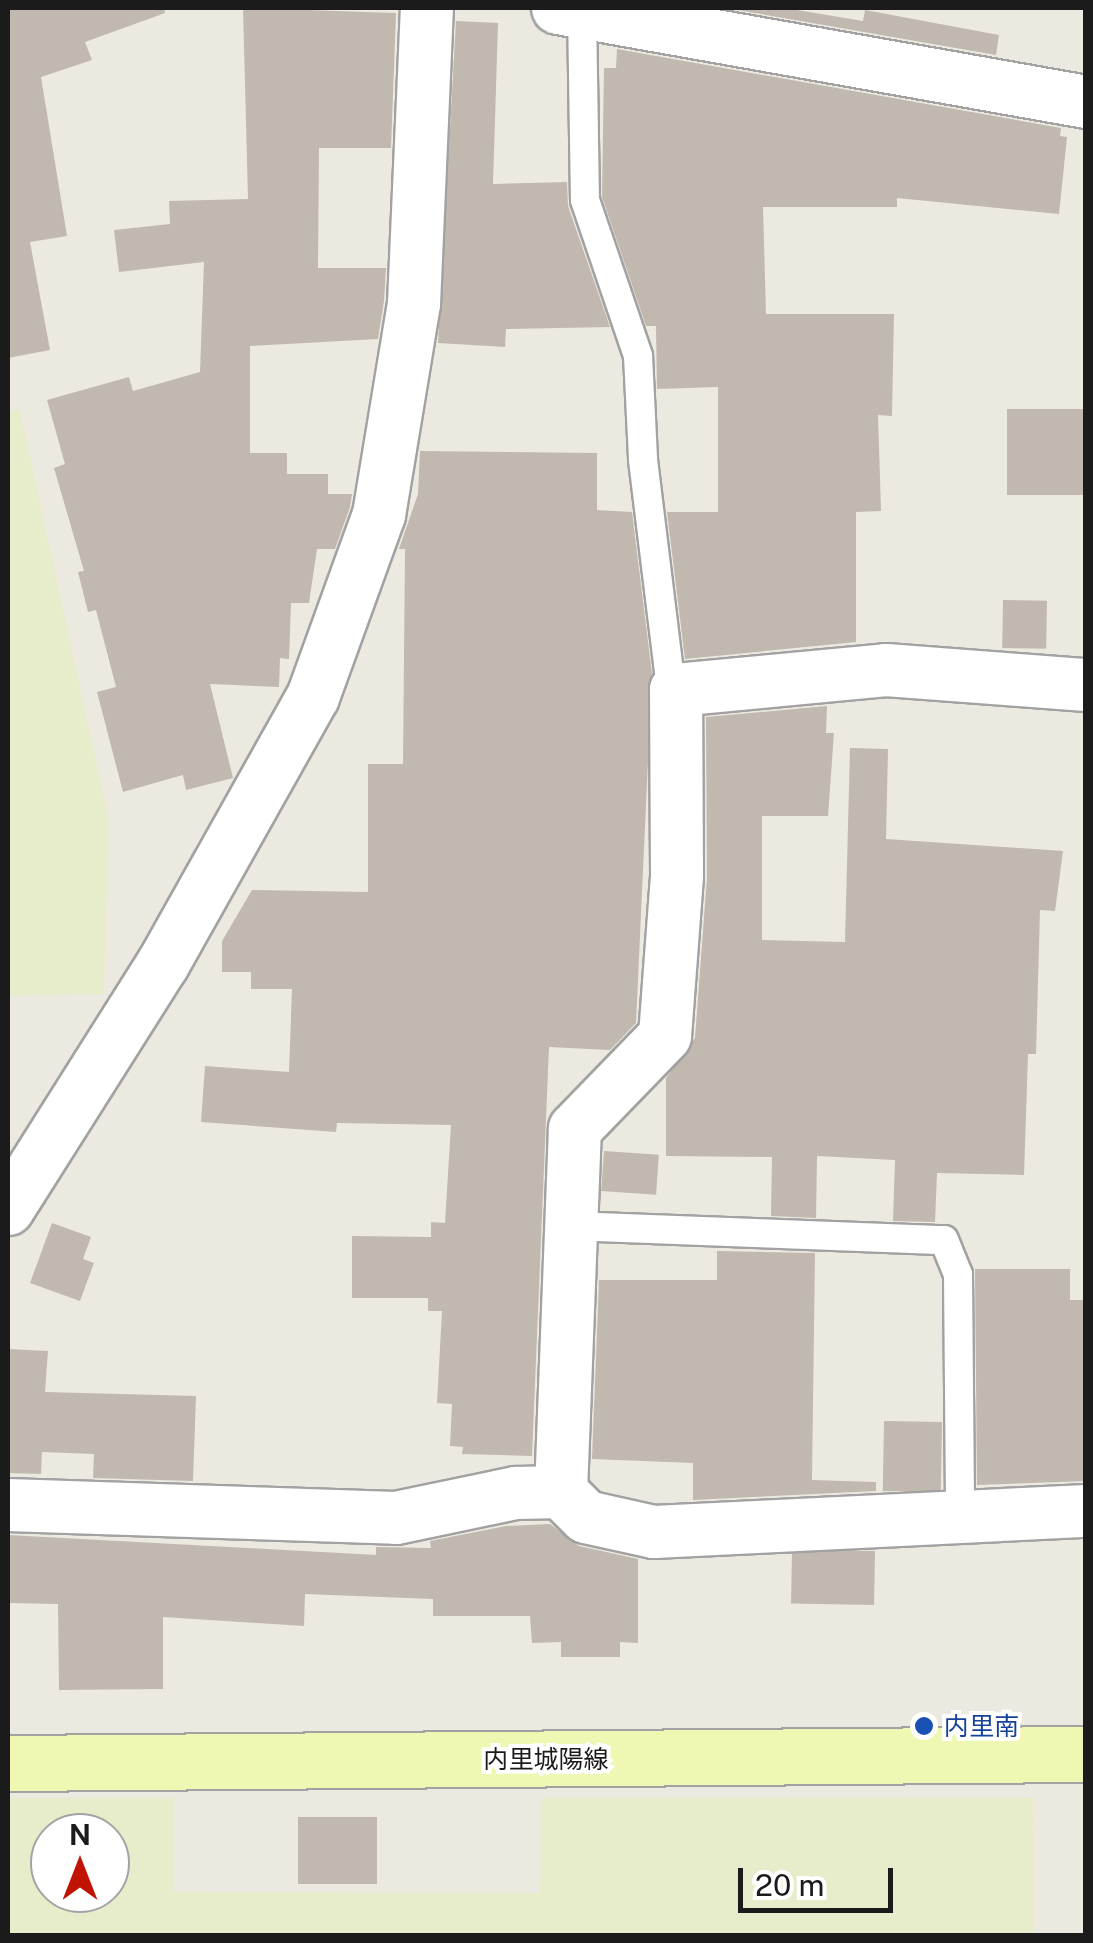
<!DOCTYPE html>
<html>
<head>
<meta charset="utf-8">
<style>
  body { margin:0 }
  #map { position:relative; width:1093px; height:1943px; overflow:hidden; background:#ece9e0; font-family:"Public Sans","Noto Sans JP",sans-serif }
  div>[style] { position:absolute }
  .farmland>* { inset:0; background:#e7eccb }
  .building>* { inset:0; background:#c1b8b0; transform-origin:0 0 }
  .roads { filter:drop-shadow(2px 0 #a2a2a2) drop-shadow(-2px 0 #a2a2a2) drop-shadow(0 2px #a2a2a2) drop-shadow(0 -2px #a2a2a2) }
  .service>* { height:28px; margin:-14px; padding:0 14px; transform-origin:14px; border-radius:14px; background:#fff }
  .minor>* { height:52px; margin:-26px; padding:0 26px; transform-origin:26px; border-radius:26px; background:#fff }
  .secondary>* { height:55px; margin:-27.5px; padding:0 27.5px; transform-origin:27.5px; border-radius:27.5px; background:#eff7b3 }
  .dots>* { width:28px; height:28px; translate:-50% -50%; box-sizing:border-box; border:5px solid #fff; border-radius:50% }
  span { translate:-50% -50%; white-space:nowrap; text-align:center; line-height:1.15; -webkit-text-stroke:8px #fff; paint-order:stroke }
  .transit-label { font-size:25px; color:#164399 }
  .left { translate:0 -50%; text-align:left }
  .street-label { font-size:25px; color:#1b1b1b }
  .frame { position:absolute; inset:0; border:10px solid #1b1b1b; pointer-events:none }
  .north { position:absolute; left:30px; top:1813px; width:100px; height:100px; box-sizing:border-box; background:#fff; border:2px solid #a4a4a4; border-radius:50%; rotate:0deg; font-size:28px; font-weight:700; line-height:40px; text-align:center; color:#1b1b1b }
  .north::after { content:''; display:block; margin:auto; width:35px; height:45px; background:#c11304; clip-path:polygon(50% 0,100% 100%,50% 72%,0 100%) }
  .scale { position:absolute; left:738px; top:1868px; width:155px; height:45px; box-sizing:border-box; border:5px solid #1b1b1b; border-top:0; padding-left:12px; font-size:30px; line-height:35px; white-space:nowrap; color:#1b1b1b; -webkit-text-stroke:8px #fff; paint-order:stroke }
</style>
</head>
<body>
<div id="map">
  <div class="farmland">
    <i style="clip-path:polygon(20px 410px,109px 821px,104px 994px,8px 996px,8px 411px)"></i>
    <i style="clip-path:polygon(evenodd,8px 1798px,174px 1798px,174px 1892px,540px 1893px,541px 1798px,1033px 1798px,1034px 1935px,8px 1935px,8px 1798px,50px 1833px,110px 1833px,110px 1893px,50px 1893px,50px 1833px)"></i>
  </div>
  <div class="building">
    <i style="clip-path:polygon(8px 8px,164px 8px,165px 13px,85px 42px,92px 60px,41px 77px,67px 236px,30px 242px,50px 350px,8px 358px)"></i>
    <i style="clip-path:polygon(243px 8px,396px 13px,391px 148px,319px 148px,318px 268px,386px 268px,384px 301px,378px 339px,250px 346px,250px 453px,287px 453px,287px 474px,328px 474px,328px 494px,352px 494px,350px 507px,335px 549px,317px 549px,309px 603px,291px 603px,289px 659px,280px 658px,279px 687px,210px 684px,233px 778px,186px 790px,183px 775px,123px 792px,97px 692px,116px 687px,96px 610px,88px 612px,78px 572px,84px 571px,54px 468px,65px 464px,47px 400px,129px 377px,133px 391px,200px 372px,204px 262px,119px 272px,114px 230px,170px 224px,169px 201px,248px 199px)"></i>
    <i style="clip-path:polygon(726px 8px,785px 8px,863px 21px,865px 10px,999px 35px,996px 55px)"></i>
    <i style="clip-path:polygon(456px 21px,498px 23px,493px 184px,567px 182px,568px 206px,610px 327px,506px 329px,505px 347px,438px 343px)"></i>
    <i style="clip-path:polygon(617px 49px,1061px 128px,1060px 136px,1067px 137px,1059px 214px,897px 198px,897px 207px,763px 207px,766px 314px,894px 314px,892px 416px,878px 415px,881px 511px,856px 512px,856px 642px,685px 659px,667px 512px,718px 512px,718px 387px,657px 389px,656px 326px,646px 326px,602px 197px,604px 68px,616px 68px)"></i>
    <i style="left:1007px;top:409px;width:79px;height:86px"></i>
    <i style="clip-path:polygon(420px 451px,597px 453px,597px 510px,632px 512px,652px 674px,636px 1023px,610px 1050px,549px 1047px,532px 1456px,462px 1454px,463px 1447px,450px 1446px,452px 1404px,437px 1403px,442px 1311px,428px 1311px,428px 1298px,352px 1298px,352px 1236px,431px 1237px,431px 1222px,445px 1223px,451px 1125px,337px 1123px,336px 1132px,201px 1122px,205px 1066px,289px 1072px,292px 989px,251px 989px,251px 972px,222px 972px,222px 941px,252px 890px,368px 892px,368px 764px,403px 764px,405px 549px,399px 549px,418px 494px)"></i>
    <i style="left:1003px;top:600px;width:44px;height:48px;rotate:1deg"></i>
    <i style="clip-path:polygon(827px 706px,826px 733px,834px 733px,828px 816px,762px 816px,762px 940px,845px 942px,850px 748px,888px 749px,886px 839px,1063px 851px,1055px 911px,1040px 910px,1036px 1054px,1028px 1054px,1024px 1175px,937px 1173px,935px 1222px,893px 1221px,895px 1160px,817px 1156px,816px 1218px,771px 1216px,772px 1157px,666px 1156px,666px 1078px,695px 1038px,707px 877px,706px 717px)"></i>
    <i style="left:604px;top:1151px;width:55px;height:40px;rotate:4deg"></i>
    <i style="clip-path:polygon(52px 1223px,91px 1237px,83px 1259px,94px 1263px,80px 1301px,30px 1283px)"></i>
    <i style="clip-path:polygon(717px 1251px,815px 1253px,812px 1480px,876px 1482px,876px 1491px,693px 1500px,693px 1463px,592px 1459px,599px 1280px,717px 1280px)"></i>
    <i style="clip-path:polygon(975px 1269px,1070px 1269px,1070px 1300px,1086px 1300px,1086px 1481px,977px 1485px)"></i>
    <i style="clip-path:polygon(8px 1349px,48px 1351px,45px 1392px,196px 1396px,193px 1481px,93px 1478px,94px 1454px,42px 1452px,41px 1474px,8px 1473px)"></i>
    <i style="left:884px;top:1421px;width:58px;height:70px;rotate:1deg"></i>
    <i style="clip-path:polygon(550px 1524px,579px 1546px,638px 1559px,638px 1643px,620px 1642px,620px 1657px,561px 1657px,561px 1642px,532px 1643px,530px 1616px,433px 1616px,433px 1599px,305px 1594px,304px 1626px,163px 1617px,163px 1689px,59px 1690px,58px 1604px,8px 1603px,8px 1535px,376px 1555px,376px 1547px,431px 1548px,430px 1541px,506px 1526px)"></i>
    <i style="left:875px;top:1551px;width:54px;height:83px;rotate:91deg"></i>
    <i style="left:298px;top:1817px;width:79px;height:67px"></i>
  </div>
  <div class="roads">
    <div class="service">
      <i style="left:582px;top:11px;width:189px;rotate:89.1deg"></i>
      <i style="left:585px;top:200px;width:165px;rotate:71.2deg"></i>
      <i style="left:638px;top:356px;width:104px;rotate:87.2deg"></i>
      <i style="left:643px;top:460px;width:214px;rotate:83deg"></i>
      <i style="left:669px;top:672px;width:19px;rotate:69deg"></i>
      <i style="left:572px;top:1226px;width:372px;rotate:2.2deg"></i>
      <i style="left:944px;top:1240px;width:37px;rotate:68deg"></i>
      <i style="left:958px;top:1274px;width:246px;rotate:89.5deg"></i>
    </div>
    <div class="minor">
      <i style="left:558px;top:8px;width:536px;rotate:10.09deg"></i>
      <i style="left:8px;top:1209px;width:290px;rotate:-57.7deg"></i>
      <i style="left:163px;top:964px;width:306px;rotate:-60.7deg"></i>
      <i style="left:313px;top:697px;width:194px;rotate:-70.1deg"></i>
      <i style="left:379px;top:515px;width:214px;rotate:-80.6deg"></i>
      <i style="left:414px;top:304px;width:296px;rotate:-87.5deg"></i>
      <i style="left:561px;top:1492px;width:363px;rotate:-87.8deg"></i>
      <i style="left:575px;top:1129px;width:129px;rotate:-45.9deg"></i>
      <i style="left:665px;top:1036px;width:161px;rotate:-85.7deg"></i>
      <i style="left:677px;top:875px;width:185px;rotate:-90.3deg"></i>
      <i style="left:676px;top:690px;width:211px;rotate:-5.4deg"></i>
      <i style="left:886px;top:670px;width:201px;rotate:4.3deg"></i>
      <i style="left:8px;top:1505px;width:388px;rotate:1.9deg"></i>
      <i style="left:396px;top:1518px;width:123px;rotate:-11.8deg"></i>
      <i style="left:516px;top:1493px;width:45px;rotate:-1.3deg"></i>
      <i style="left:561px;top:1492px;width:35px;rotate:45deg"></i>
      <i style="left:586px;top:1517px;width:70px;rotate:12.4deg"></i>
      <i style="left:654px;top:1532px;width:433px;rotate:-2.8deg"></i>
    </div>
    <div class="secondary">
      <i style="left:8px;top:1763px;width:1078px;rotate:-0.48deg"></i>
    </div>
  </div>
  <div class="dots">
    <i style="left:924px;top:1726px;background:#1a4fb4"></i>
  </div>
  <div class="transit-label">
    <span class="left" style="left:944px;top:1726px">内里南</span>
  </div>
  <div class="street-label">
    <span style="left:546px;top:1759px">内里城陽線</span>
  </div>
  <div class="frame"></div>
  <div class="north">N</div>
  <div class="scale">20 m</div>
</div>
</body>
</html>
